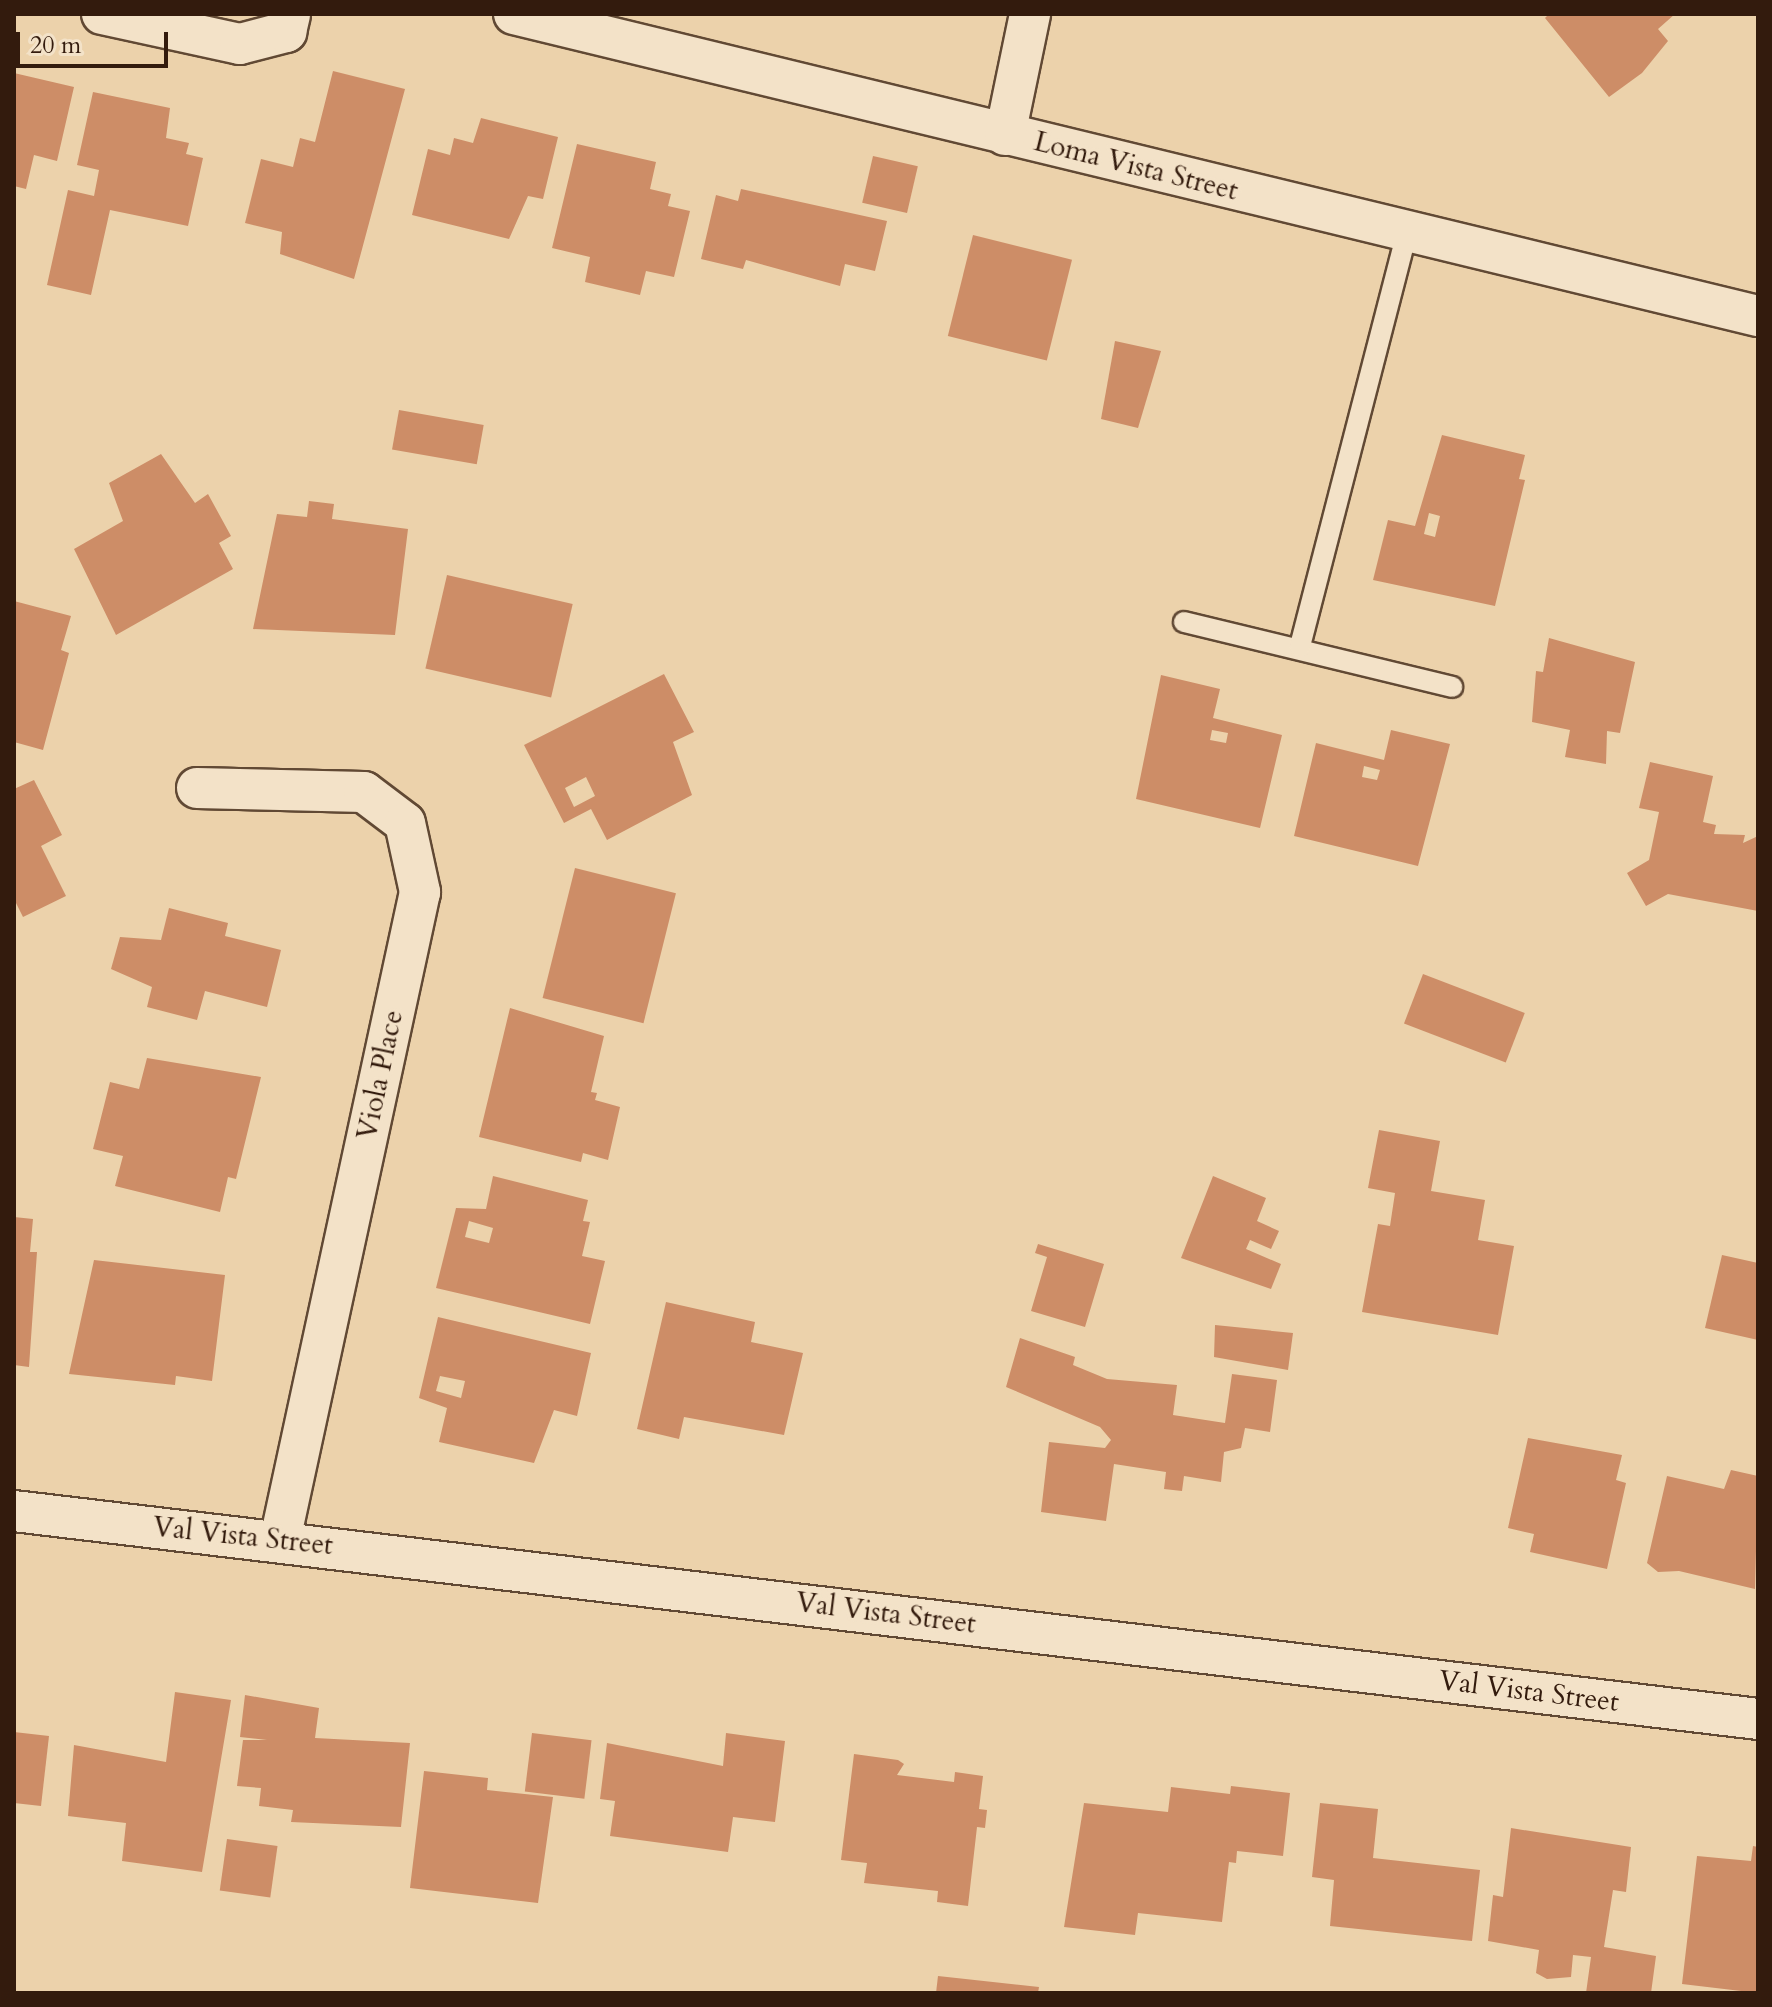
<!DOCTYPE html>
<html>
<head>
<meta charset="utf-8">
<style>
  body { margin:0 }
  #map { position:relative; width:1772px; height:2007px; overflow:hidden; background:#ecd2ab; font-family:Cardo,serif }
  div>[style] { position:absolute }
  .building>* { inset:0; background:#cd8d67; transform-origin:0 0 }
  .roads { filter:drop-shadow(2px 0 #614934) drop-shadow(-2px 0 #614934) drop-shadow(0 2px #614934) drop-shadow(0 -2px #614934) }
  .service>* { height:20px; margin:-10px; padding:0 10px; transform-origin:10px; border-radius:10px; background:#f3e2c8 }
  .minor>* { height:40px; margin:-20px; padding:0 20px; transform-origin:20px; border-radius:20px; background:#f3e2c8 }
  span { translate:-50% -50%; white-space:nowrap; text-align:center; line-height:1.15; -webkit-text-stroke:7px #f3e2c8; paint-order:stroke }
  .street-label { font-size:28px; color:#331b0d }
  .frame { position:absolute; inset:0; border:16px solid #331b0d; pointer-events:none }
  .scale { position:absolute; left:16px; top:32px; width:152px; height:36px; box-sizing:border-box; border:4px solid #331b0d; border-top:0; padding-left:10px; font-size:24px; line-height:28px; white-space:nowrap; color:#331b0d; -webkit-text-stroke:6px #f3e2c8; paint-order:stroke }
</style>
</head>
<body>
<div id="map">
  <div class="building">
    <i style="clip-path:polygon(1549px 14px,1675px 14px,1658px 29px,1668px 41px,1642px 73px,1609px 97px,1545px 18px)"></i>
    <i style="clip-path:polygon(333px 71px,405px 89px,354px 279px,280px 254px,282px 232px,245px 223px,261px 159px,293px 167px,300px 138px,315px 142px)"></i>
    <i style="clip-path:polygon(14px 73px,74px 87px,57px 161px,34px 155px,26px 189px,14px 186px)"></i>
    <i style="clip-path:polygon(93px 92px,170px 108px,166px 138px,189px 143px,186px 154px,203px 158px,188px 226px,110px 210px,91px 295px,47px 285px,68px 190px,94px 196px,99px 170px,77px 165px)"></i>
    <i style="clip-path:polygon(481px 118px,558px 137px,543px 199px,528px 196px,509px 239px,412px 215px,428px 149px,450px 155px,454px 138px,473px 143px)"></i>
    <i style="clip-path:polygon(577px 144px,656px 162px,650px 189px,671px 194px,668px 206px,690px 211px,674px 277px,646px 271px,640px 295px,585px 282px,590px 257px,552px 248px)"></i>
    <i style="left:873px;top:156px;width:46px;height:48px;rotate:13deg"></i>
    <i style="clip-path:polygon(741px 189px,887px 221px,875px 271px,845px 264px,840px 286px,746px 260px,743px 269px,701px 259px,716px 195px,738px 201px)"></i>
    <i style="left:973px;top:235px;width:102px;height:104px;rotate:14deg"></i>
    <i style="clip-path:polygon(1115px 341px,1161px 351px,1138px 428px,1101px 419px)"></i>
    <i style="left:399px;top:410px;width:86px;height:40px;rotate:10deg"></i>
    <i style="clip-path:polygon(evenodd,1442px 435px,1525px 455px,1519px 479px,1525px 480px,1495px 606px,1373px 580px,1388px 520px,1415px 526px,1442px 435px,1429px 513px,1440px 516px,1435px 537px,1424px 534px,1429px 513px)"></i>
    <i style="clip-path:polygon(161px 454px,195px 503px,208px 494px,231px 536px,219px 543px,233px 569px,116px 635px,74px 549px,123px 521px,109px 483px)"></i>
    <i style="clip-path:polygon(309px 501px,334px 504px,332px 519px,408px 529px,395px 635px,253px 629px,277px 514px,307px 517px)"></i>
    <i style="left:447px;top:575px;width:129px;height:96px;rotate:13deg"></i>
    <i style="clip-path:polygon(14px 601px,71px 616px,61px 650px,69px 653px,43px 750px,14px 742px)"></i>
    <i style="clip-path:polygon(1549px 638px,1635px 662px,1620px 733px,1607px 731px,1606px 764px,1565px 757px,1570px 730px,1532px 722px,1536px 671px,1543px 672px)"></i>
    <i style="clip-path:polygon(evenodd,664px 674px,694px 732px,673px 742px,692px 795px,607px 840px,591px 809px,564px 823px,524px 745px,664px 674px,586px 777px,595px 796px,574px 807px,565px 788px,586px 777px)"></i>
    <i style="clip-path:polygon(evenodd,1161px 675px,1220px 689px,1213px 718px,1282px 735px,1260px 828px,1136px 799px,1161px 675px,1212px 730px,1228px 733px,1226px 743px,1210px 740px,1212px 730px)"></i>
    <i style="clip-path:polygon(evenodd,1391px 730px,1450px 744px,1418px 866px,1294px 836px,1316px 743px,1384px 760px,1391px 730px,1364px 766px,1380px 770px,1377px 780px,1362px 777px,1364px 766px)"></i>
    <i style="clip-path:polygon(1650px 762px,1713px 776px,1703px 822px,1716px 825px,1714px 834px,1745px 835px,1743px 843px,1758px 836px,1758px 911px,1668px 894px,1646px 906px,1627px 873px,1649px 860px,1659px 812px,1639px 808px)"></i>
    <i style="clip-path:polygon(34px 780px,62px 835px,41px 846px,66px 896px,23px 917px,14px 899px,14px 789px)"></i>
    <i style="left:575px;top:868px;width:104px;height:134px;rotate:14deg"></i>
    <i style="clip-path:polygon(169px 908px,228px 923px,225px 936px,281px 950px,267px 1007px,205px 991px,197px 1020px,147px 1007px,152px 987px,111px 969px,120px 937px,161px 940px)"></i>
    <i style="left:1423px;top:974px;width:109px;height:53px;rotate:21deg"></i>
    <i style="clip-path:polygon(510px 1008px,604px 1036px,591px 1092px,597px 1093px,595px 1100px,620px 1107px,608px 1160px,583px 1153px,581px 1162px,479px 1137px)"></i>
    <i style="clip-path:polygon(147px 1058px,261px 1077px,236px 1179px,228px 1177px,220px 1212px,115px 1186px,123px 1156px,93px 1149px,110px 1082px,139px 1089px)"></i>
    <i style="clip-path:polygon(1379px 1130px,1440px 1141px,1431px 1191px,1485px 1200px,1478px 1240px,1514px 1246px,1498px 1335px,1362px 1312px,1378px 1224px,1390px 1226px,1395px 1193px,1368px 1188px)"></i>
    <i style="clip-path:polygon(evenodd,493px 1176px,588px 1200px,583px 1221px,590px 1222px,582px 1256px,605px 1261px,590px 1324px,436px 1288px,456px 1208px,486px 1209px,493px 1176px,469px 1221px,493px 1228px,489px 1243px,465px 1237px,469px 1221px)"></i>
    <i style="clip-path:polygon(1213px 1176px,1266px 1198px,1257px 1221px,1279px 1231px,1271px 1249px,1250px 1240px,1246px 1249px,1281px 1264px,1271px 1289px,1181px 1258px)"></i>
    <i style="clip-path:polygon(14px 1217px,33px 1219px,30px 1252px,37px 1252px,29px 1367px,14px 1365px)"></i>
    <i style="clip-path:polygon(1038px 1244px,1104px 1264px,1085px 1327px,1031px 1311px,1047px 1257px,1035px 1253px)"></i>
    <i style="clip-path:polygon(1722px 1255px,1758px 1263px,1758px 1340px,1705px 1328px)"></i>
    <i style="clip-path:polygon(94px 1260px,225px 1275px,212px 1381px,176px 1376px,175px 1385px,69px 1374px)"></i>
    <i style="clip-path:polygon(666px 1302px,755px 1322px,751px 1342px,803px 1353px,784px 1435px,684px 1417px,679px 1439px,637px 1429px)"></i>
    <i style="clip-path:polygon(evenodd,438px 1317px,591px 1353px,577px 1416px,554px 1410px,534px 1463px,439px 1442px,447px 1408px,419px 1398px,438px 1317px,440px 1376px,465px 1381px,461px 1398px,436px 1391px,440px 1376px)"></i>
    <i style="clip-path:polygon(1215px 1325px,1293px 1333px,1288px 1370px,1214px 1357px)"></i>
    <i style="clip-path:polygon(1020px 1338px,1075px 1357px,1073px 1365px,1107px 1379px,1177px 1385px,1173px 1415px,1225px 1423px,1232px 1374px,1277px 1380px,1270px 1432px,1245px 1428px,1241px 1448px,1224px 1452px,1221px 1482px,1184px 1476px,1182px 1491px,1164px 1489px,1166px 1472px,1114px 1464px,1106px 1521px,1041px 1512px,1049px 1442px,1105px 1448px,1111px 1440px,1100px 1427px,1006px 1387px)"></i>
    <i style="clip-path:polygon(1528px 1438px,1622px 1455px,1616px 1480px,1626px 1483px,1607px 1569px,1530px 1552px,1534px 1534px,1508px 1528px)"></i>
    <i style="clip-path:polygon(1731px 1470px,1758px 1476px,1755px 1589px,1679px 1571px,1658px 1572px,1647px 1563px,1667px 1476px,1724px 1489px)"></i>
    <i style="clip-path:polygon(175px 1692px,231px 1700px,202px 1872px,122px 1861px,126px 1823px,68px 1816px,74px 1745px,166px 1762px)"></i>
    <i style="clip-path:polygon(245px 1695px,319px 1708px,315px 1738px,410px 1743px,401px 1827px,291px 1822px,293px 1810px,259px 1806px,261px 1788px,237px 1786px,243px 1740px,267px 1740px,240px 1737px)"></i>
    <i style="clip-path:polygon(14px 1732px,49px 1736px,41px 1806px,14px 1803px)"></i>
    <i style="left:532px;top:1733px;width:60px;height:59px;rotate:7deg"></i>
    <i style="clip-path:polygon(726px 1733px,785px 1741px,775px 1822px,733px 1817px,728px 1852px,610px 1836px,615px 1801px,600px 1799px,607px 1743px,723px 1766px)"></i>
    <i style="clip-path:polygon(854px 1754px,898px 1760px,904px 1764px,897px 1775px,954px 1782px,955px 1772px,983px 1776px,979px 1809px,987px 1810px,985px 1828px,977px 1827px,968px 1906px,937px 1902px,938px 1891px,864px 1883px,867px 1863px,841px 1860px)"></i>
    <i style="clip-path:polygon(424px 1771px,488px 1778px,487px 1790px,553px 1797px,538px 1903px,410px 1888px)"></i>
    <i style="clip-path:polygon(1231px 1786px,1290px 1793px,1283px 1856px,1237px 1851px,1236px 1863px,1229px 1862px,1222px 1922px,1138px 1913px,1135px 1935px,1064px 1927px,1084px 1803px,1168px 1812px,1171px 1787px,1230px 1794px)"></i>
    <i style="clip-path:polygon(1320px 1803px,1378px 1809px,1373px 1858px,1480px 1870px,1472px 1941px,1330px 1926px,1334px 1880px,1312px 1877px)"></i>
    <i style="clip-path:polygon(1511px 1828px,1631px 1847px,1626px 1892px,1613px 1890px,1604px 1947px,1656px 1956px,1651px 1993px,1586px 1993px,1591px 1957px,1573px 1955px,1571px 1977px,1547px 1979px,1536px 1973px,1539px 1950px,1488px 1941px,1493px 1895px,1503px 1897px)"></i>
    <i style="left:227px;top:1839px;width:51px;height:52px;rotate:8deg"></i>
    <i style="clip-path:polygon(1753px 1846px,1758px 1847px,1758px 1993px,1682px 1984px,1697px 1856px,1751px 1861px)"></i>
    <i style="clip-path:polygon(938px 1976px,1039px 1987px,1038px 1993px,936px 1993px)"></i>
  </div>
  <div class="roads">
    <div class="service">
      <i style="left:1184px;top:622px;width:276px;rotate:13.6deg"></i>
      <i style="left:1300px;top:646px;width:429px;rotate:-75.5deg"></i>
    </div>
    <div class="minor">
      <i style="left:102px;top:14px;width:141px;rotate:12.3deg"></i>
      <i style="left:240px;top:44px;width:48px;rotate:-14.6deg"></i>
      <i style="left:286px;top:32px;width:18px;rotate:-77deg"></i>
      <i style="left:514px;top:14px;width:1280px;rotate:13.65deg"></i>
      <i style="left:1005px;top:135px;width:124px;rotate:-78.3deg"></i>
      <i style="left:197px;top:788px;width:167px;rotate:1.4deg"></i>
      <i style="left:364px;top:792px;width:51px;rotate:37.1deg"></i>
      <i style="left:405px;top:823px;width:71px;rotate:77.7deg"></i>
      <i style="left:420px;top:892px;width:663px;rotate:102.19deg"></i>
      <i style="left:14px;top:1511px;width:1756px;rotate:6.8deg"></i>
    </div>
  </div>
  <div class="street-label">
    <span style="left:1136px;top:166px;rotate:14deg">Loma Vista Street</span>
    <span style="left:380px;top:1075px;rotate:-78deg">Viola Place</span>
    <span style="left:243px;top:1536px;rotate:6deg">Val Vista Street</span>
    <span style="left:886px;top:1613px;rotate:7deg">Val Vista Street</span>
    <span style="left:1529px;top:1691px;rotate:7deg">Val Vista Street</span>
  </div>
  <div class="frame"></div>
  <div class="scale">20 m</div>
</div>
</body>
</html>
